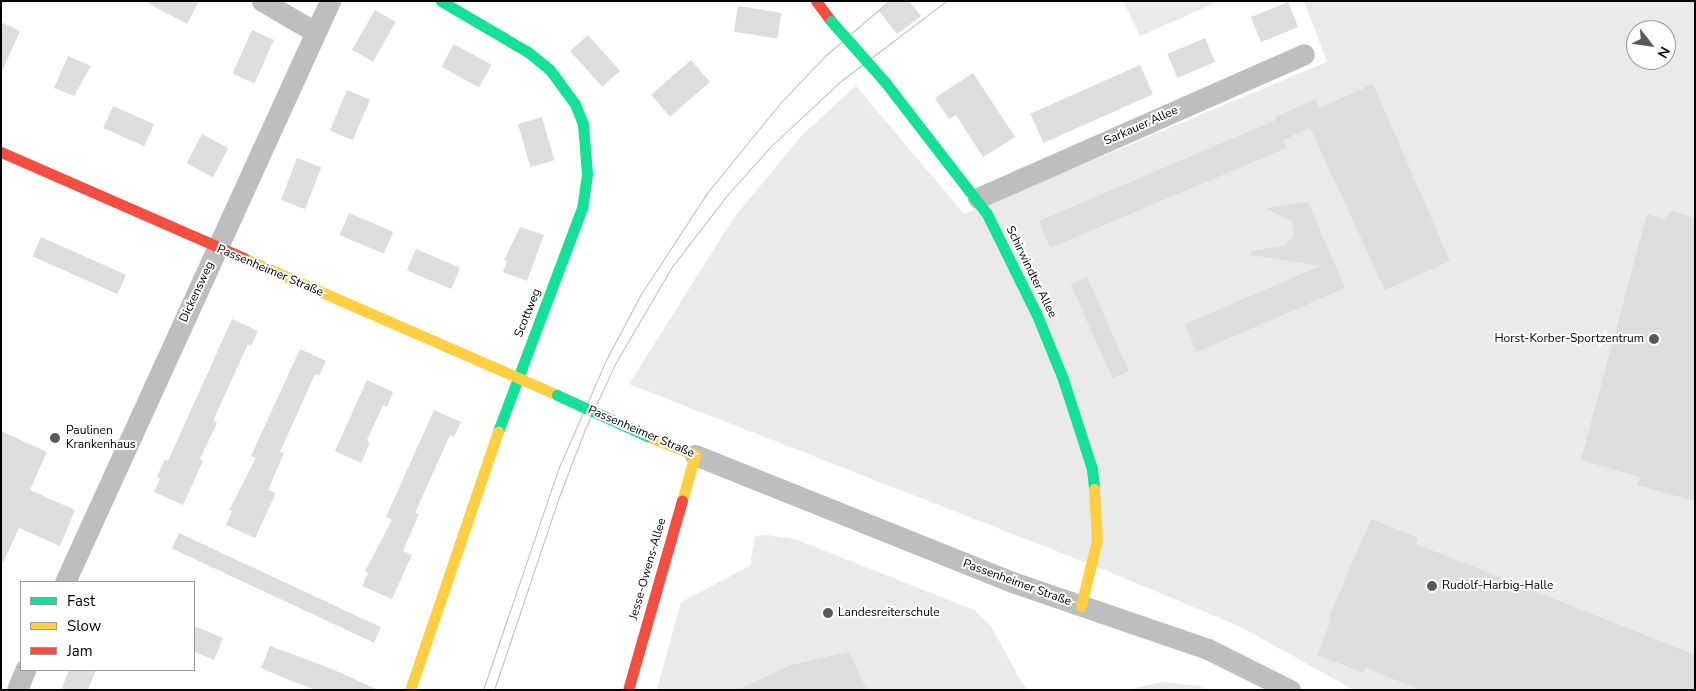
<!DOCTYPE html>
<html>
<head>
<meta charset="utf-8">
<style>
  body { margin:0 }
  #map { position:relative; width:1696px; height:691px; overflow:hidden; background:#fff; font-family:"Nunito Sans",sans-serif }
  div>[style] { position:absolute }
  .green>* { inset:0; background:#eaeaea }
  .building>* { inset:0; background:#ddd; transform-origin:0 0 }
  .street>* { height:21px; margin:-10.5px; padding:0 10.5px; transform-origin:10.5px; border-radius:10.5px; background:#bebebe }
  .fast>* { height:11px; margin:-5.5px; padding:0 5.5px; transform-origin:5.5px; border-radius:5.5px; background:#16e098 }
  .slow>* { height:11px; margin:-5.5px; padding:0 5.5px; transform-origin:5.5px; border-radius:5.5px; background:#ffcf43 }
  .jam>* { height:11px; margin:-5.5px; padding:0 5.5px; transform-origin:5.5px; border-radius:5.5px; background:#f24e42 }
  .tram>* { height:1px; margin:-0.5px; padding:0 0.5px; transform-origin:0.5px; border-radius:0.5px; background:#bdbdbd }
  .fast-bridge>* { height:11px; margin:-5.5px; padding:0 5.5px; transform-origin:5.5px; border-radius:5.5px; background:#16e098 }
  .dots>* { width:14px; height:14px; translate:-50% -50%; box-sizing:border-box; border:2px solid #fff; border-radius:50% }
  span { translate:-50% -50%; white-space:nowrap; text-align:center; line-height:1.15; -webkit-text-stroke:4px #fff; paint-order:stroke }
  .street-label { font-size:12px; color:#000 }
  .poi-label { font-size:12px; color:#000 }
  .right { translate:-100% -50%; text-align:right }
  .left { translate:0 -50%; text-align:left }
  .frame { position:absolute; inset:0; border:2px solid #000; pointer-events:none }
  .legend { position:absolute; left:20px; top:581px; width:175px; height:90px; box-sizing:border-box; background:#fff; border:1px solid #999; margin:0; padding:6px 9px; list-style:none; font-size:15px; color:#000 }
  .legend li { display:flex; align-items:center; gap:10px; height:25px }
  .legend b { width:25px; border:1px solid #999 }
  .north { position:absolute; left:1626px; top:20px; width:50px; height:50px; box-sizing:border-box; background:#fff; border:1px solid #999; border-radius:50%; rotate:120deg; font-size:14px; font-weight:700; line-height:20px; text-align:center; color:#000 }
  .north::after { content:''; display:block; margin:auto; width:18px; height:22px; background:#595959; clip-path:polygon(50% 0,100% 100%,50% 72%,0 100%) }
</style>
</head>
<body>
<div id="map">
  <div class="green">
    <i style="clip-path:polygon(1123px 1px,1220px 1px,1140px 36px)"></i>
    <i style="clip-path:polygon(evenodd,1304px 1px,1695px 1px,1695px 690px,1354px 690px,1241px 627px,1105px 570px,629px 384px,733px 219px,802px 135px,856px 86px,964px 214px,1327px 62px,1304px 1px,1636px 30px,1666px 30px,1666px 60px,1636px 60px,1636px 30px)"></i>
    <i style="clip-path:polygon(767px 535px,795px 539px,974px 610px,991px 626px,1022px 683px,1029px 690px,657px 690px,681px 602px,750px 566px,755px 536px)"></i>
    <i style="clip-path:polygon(1162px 682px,1200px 686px,1207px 690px,1125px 690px)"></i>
  </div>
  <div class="building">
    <i style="clip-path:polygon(144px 1px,199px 1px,187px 24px)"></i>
    <i style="clip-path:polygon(891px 1px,909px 1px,921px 16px,897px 34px,879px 11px)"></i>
    <i style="left:1288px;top:2px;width:27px;height:40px;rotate:68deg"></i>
    <i style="left:738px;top:6px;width:44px;height:26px;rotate:9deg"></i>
    <i style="left:375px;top:10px;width:24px;height:46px;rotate:30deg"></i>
    <i style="clip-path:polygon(1px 22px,20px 31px,1px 74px)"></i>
    <i style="left:252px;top:30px;width:24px;height:48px;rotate:24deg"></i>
    <i style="left:588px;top:35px;width:48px;height:24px;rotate:48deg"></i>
    <i style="left:1205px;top:38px;width:26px;height:41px;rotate:67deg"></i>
    <i style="left:454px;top:44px;width:43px;height:26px;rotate:29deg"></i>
    <i style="clip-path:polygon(68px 56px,91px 66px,74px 96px,54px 88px)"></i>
    <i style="left:691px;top:60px;width:29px;height:53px;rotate:49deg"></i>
    <i style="left:1140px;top:65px;width:32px;height:120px;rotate:66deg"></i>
    <i style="clip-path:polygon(973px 73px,1015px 137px,983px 157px,956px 115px,949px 119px,935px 98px)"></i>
    <i style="clip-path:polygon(1373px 84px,1450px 261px,1385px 290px,1310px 128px,1283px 140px,1286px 148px,1050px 248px,1039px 221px,1276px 120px,1275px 117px,1316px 99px,1319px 108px)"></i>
    <i style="left:347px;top:90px;width:25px;height:44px;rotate:23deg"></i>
    <i style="left:113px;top:106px;width:45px;height:24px;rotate:24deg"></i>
    <i style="left:542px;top:117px;width:45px;height:25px;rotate:74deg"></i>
    <i style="left:202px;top:134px;width:30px;height:33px;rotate:28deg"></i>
    <i style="left:297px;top:158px;width:26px;height:45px;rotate:21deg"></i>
    <i style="clip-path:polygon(1308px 202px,1345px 288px,1197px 352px,1185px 324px,1320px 266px,1251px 255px,1251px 251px,1284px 246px,1294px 236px,1292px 222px,1266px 208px)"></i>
    <i style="clip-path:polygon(1672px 211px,1695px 218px,1695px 501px,1637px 485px,1640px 477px,1581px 460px,1647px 214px,1664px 219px)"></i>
    <i style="left:349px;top:213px;width:48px;height:24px;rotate:23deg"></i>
    <i style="clip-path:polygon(520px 227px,544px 235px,527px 281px,503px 272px,507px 261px,504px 260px)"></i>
    <i style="left:41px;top:237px;width:93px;height:21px;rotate:24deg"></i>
    <i style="left:416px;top:249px;width:48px;height:23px;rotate:23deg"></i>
    <i style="left:1087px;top:277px;width:103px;height:18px;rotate:66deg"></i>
    <i style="clip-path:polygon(232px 319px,258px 331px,251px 346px,248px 344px,213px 421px,217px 423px,200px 459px,203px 461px,183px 505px,154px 492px,160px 479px,157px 477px,165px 459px,168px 461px)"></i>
    <i style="clip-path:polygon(300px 349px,326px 361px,319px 376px,315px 374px,280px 452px,284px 453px,268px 490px,276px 493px,255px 538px,226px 525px,232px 511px,229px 510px,256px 458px,251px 456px)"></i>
    <i style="clip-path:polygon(367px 380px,393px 392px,387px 407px,383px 405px,367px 440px,370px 443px,361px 463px,335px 451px)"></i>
    <i style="clip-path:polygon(434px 410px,461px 422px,454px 437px,450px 435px,415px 513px,419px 514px,403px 551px,412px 555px,392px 599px,362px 586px,368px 573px,365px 571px,392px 520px,386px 517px)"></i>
    <i style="clip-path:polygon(1px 431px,47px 452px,30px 490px,75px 510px,60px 546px,19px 528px,1px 567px)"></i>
    <i style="clip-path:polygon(1371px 519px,1418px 538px,1416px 544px,1695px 655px,1695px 690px,1421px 690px,1366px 668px,1364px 673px,1317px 655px,1332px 618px,1329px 617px)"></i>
    <i style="left:179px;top:533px;width:223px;height:17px;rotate:25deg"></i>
    <i style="clip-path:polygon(194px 626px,223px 638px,214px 660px,194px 652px)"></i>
    <i style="clip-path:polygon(270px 646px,332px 669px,378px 690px,316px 690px,284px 678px,261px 668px)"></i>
    <i style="clip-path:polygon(849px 652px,867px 690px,737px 690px,791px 665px)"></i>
    <i style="clip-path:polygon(69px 670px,96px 670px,88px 690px,61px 690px)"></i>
  </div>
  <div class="street">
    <i style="left:262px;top:1px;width:61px;rotate:30.3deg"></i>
    <i style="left:978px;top:198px;width:356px;rotate:-23.8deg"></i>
    <i style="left:695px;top:455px;width:341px;rotate:21.8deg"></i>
    <i style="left:1012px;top:582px;width:207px;rotate:18.9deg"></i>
    <i style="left:1208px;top:649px;width:92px;rotate:26.6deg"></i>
    <i style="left:65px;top:582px;width:639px;rotate:-65.48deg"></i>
    <i style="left:17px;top:690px;width:22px;rotate:-68deg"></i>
  </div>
  <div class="fast">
    <i style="left:441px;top:1px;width:101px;rotate:30.4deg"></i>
    <i style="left:528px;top:52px;width:28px;rotate:39deg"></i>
    <i style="left:550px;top:70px;width:42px;rotate:53.7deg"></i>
    <i style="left:575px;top:104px;width:22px;rotate:68deg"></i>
    <i style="left:583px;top:124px;width:50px;rotate:85.4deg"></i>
    <i style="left:587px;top:174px;width:34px;rotate:98deg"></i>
    <i style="left:582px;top:208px;width:239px;rotate:110.6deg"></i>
    <i style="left:885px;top:82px;width:167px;rotate:52.3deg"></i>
    <i style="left:987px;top:214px;width:113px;rotate:63.7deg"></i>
    <i style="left:1037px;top:315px;width:69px;rotate:67.9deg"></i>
    <i style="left:1063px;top:379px;width:95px;rotate:72.1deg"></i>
    <i style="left:1092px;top:469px;width:20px;rotate:84deg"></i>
  </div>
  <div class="slow">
    <i style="left:244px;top:258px;width:342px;rotate:23.6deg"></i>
    <i style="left:647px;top:436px;width:52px;rotate:21.6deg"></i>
    <i style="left:695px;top:455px;width:48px;rotate:105.8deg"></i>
    <i style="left:1081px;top:606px;width:68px;rotate:-76.4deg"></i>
    <i style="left:1097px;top:540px;width:51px;rotate:-93.4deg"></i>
    <i style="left:410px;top:690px;width:273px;rotate:-71.2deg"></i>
  </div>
  <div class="jam">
    <i style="left:816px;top:1px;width:25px;rotate:53deg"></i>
    <i style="left:1px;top:152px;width:265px;rotate:23.6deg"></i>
    <i style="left:628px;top:690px;width:197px;rotate:-74.1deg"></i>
  </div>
  <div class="tram">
    <i style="left:483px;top:690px;width:236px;rotate:-71.2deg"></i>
    <i style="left:559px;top:467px;width:117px;rotate:-66.3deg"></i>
    <i style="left:606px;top:360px;width:75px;rotate:-62.1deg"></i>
    <i style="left:641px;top:294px;width:121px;rotate:-56.8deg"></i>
    <i style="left:707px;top:193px;width:117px;rotate:-50.9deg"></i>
    <i style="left:781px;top:102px;width:65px;rotate:-46.2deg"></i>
    <i style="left:826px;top:55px;width:83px;rotate:-40.6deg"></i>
    <i style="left:494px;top:690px;width:204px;rotate:-71.4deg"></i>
    <i style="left:559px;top:497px;width:73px;rotate:-69.1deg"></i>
    <i style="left:585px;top:429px;width:72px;rotate:-65.2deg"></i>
    <i style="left:615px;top:364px;width:111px;rotate:-59.7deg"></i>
    <i style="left:671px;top:268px;width:93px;rotate:-52.4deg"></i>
    <i style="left:728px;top:194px;width:64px;rotate:-48.1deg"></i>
    <i style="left:771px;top:146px;width:97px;rotate:-42.9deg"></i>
    <i style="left:842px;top:80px;width:131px;rotate:-37.2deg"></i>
  </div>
  <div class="fast-bridge">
    <i style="left:831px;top:21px;width:81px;rotate:48.5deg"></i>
    <i style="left:557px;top:395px;width:99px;rotate:24.5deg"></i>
  </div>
  <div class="dots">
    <i style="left:1654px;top:339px;background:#595959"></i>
    <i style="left:55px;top:438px;background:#595959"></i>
    <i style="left:1432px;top:586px;background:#595959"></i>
    <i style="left:828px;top:613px;background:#595959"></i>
  </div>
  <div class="street-label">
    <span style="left:1141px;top:126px;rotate:-24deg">Sarkauer Allee</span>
    <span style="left:270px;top:271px;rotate:23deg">Passenheimer Straße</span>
    <span style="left:1031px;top:272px;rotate:64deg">Schirwindter Allee</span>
    <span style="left:197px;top:292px;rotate:-65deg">Dickensweg</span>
    <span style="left:528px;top:313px;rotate:-68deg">Scottweg</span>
    <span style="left:641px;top:432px;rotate:23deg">Passenheimer Straße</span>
    <span style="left:648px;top:569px;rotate:-74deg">Jesse-Owens-Allee</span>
    <span style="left:1017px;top:583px;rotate:20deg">Passenheimer Straße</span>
  </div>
  <div class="poi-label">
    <span class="right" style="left:1644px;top:339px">Horst-Korber-Sportzentrum</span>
    <span class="left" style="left:66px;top:438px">Paulinen<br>Krankenhaus</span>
    <span class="left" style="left:1442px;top:586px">Rudolf-Harbig-Halle</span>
    <span class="left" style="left:838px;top:613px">Landesreiterschule</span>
  </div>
  <div class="frame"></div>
  <ul class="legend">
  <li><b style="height:6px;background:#16e098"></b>Fast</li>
  <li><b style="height:6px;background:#ffcf43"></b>Slow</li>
  <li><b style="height:6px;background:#f24e42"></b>Jam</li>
  </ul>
  <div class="north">N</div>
</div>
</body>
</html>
